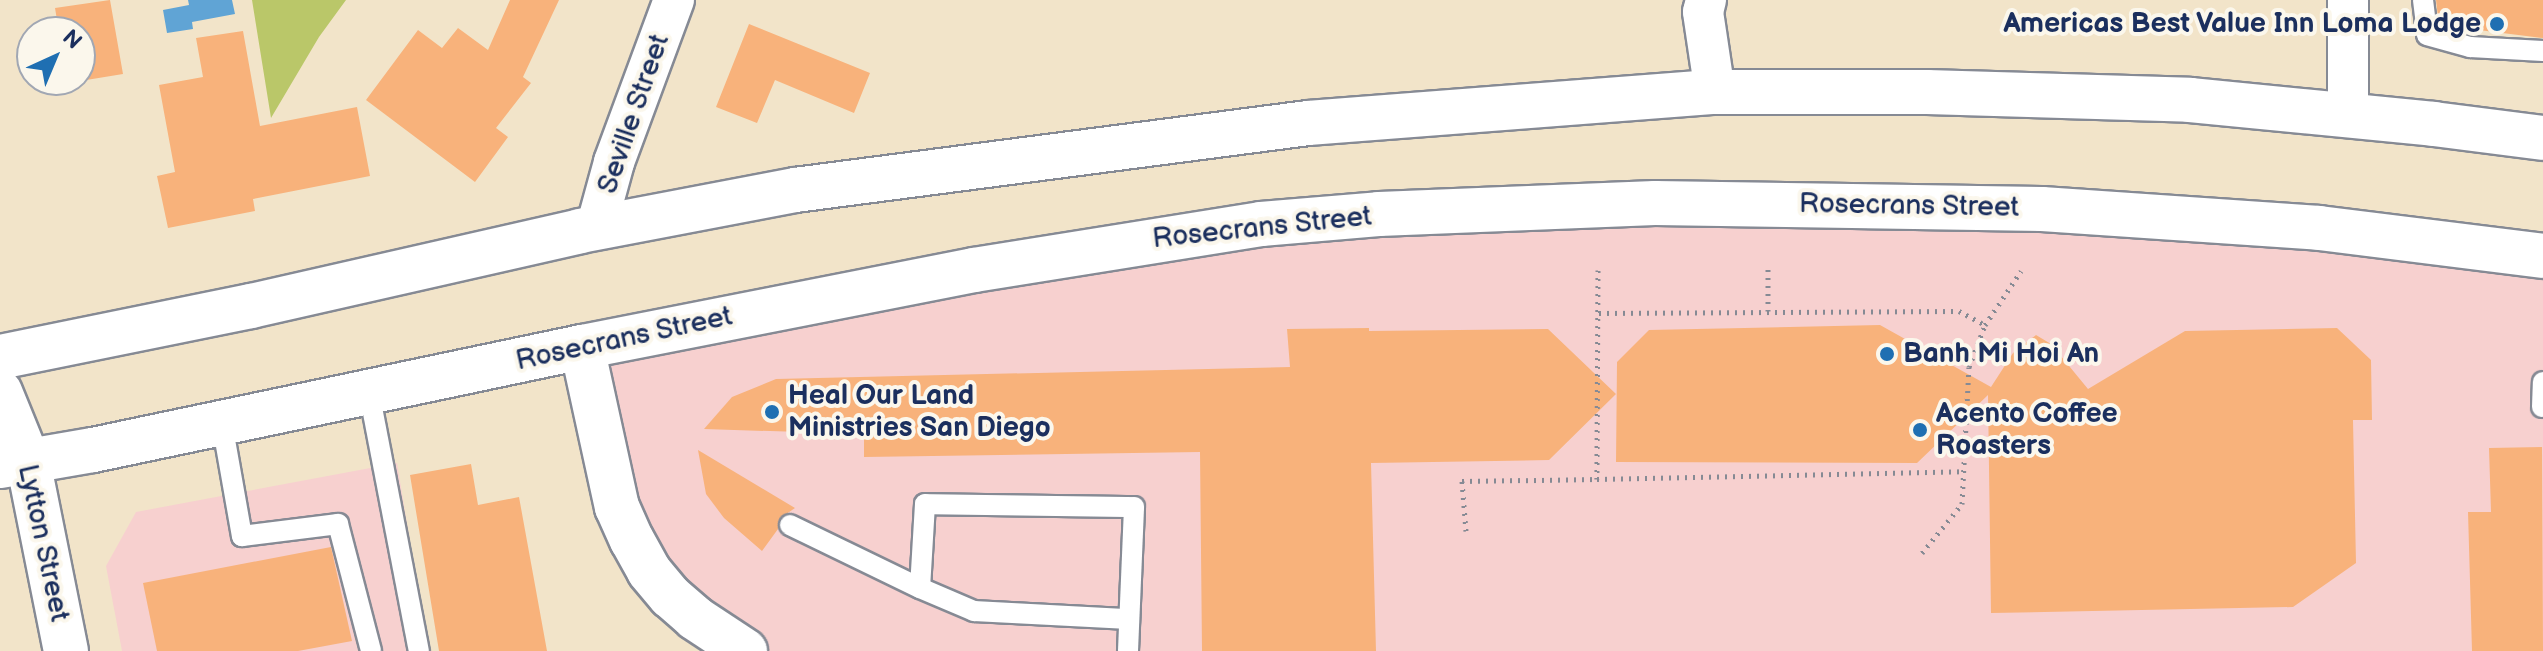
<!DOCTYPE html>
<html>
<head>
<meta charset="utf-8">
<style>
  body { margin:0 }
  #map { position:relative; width:2543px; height:651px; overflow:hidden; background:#f2e4c9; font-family:"Balsamiq Sans",sans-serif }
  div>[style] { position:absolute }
  .built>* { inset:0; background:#f7d0cf }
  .green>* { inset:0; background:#bac769 }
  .water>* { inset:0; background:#60a4d5 }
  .building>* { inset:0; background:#f8b27b }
  .path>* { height:5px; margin-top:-2.5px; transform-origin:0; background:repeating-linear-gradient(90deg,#868a94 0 2px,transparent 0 8px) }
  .roads { filter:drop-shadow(2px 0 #868a94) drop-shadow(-2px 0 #868a94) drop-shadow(0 2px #868a94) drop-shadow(0 -2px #868a94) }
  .lane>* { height:20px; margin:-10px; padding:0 10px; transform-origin:10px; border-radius:10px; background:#fff }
  .street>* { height:40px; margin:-20px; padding:0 20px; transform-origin:20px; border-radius:20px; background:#fff }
  .secondary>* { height:44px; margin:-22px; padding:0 22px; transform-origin:22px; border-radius:22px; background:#fff }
  .primary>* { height:44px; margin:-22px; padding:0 22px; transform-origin:22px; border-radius:22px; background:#fff }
  .dots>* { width:22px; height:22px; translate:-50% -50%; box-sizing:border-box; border:4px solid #fbf7ec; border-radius:50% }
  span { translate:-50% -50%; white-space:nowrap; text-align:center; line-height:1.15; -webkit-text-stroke:8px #fbf7ec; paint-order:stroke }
  .poi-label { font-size:28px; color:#1b2f5e; font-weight:700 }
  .right { translate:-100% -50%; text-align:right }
  .left { translate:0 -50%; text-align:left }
  .street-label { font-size:28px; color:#1b2f5e }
  .north { position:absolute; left:16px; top:16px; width:80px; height:80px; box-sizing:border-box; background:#fbf7ec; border:2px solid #a1a7b3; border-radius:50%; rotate:44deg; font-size:22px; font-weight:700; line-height:32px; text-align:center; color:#1b2f5e }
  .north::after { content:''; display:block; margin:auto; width:28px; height:36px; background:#1f6fb2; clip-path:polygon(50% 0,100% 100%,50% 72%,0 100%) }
</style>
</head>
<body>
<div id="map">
  <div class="built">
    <i style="clip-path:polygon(1971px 213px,2543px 262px,2543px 651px,758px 651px,649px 560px,588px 351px,1421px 218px)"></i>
    <i style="clip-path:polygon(397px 463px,428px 651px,122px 651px,106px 566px,136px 512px)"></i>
  </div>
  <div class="green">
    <i style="clip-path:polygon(252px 0,346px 0,319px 37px,271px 118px)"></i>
  </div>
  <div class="water">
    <i style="clip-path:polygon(188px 0,232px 0,235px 14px,192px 22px,193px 29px,167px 33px,163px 10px,189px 5px)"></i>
  </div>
  <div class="building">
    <i style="clip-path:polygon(110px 0,123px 74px,68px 83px,80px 80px,80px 32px,59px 32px,55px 8px)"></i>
    <i style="clip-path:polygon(510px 0,559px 0,523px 77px,531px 83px,496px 128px,508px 137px,475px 182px,366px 100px,418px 30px,442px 48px,458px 28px,488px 50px)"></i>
    <i style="clip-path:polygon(2436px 0,2543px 0,2543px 38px,2439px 25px)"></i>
    <i style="clip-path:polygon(749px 24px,870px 73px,854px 113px,775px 80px,757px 123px,716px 107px)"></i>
    <i style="clip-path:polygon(243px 31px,260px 126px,357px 107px,370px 176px,253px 199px,255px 211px,168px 228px,157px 176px,175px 172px,159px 85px,203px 77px,196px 38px)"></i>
    <i style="clip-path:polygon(1880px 325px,1991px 387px,2013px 353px,2036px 335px,2051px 344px,2088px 389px,2185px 331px,2337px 328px,2371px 360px,2372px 420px,2353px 420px,2356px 563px,2293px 607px,1991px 613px,1988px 395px,1917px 463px,1616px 462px,1617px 362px,1649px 330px)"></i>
    <i style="clip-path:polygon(1369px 328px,1369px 331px,1548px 329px,1616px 394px,1549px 460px,1371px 463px,1376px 651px,1202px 651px,1200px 452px,864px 457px,864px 434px,704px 429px,732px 397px,776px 379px,1290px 367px,1287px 329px)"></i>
    <i style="clip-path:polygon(2542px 447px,2543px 651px,2472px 651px,2468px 512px,2491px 512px,2489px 448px)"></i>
    <i style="clip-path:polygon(698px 450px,795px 508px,779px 519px,778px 529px,762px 551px,724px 518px,706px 494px)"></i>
    <i style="clip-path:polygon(471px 464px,478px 505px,519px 497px,547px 651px,439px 651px,410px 475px)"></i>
    <i style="clip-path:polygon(331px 547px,352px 641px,298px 651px,157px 651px,143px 583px)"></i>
  </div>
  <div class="path">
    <i style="left:1598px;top:270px;width:209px;rotate:90.3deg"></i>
    <i style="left:1597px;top:479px;width:367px;rotate:-1.2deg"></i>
    <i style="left:1768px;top:311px;width:43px;rotate:-90deg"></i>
    <i style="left:1599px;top:313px;width:360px;rotate:-0.3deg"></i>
    <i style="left:1959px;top:311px;width:30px;rotate:28deg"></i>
    <i style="left:1466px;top:531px;width:50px;rotate:-94.6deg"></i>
    <i style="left:1462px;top:481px;width:135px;rotate:-0.8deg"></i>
    <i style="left:1922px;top:553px;width:63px;rotate:-50.8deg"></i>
    <i style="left:1962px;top:504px;width:137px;rotate:-87.1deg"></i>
    <i style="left:1969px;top:367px;width:45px;rotate:-69.1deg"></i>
    <i style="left:1985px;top:325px;width:65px;rotate:-56.3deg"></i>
  </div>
  <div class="roads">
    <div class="lane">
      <i style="left:2423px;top:0;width:35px;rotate:83deg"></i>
      <i style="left:2427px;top:35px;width:45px;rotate:15.6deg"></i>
      <i style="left:2470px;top:47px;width:73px;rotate:3.1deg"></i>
      <i style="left:369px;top:392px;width:264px;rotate:79.1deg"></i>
      <i style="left:2542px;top:407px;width:25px;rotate:-88deg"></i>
      <i style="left:222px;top:423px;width:115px;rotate:80deg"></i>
      <i style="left:242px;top:536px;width:97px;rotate:-7.1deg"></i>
      <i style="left:338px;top:524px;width:131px;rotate:75.4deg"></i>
      <i style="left:790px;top:525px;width:144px;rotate:25.9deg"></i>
      <i style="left:1128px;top:651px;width:144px;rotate:-87.6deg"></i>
      <i style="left:1134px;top:507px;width:209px;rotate:-179.2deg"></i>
      <i style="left:925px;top:504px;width:84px;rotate:93.4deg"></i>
      <i style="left:920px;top:588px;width:59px;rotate:23.1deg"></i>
      <i style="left:974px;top:611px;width:155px;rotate:3deg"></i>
    </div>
    <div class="street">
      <i style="left:1706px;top:0;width:12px;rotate:104deg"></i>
      <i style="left:1703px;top:12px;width:81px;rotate:81.5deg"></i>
      <i style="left:2348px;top:0;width:116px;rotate:90deg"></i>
      <i style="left:596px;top:228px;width:68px;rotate:-74.7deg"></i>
      <i style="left:614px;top:162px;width:173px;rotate:-69.7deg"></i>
    </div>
    <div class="secondary">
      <i style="left:582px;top:347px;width:164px;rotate:77.7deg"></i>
      <i style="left:617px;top:507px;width:36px;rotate:66deg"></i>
      <i style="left:632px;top:540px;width:35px;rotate:61deg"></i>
      <i style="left:649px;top:571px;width:33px;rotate:50deg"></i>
      <i style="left:670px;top:596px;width:33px;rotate:41deg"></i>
      <i style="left:695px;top:618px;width:60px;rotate:33.4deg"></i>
    </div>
    <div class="primary">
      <i style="left:0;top:357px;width:256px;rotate:-11.5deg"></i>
      <i style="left:251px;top:306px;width:337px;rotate:-12.8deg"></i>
      <i style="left:580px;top:231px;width:219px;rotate:-10.8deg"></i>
      <i style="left:795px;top:190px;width:517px;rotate:-7.44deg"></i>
      <i style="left:1308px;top:123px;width:408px;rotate:-4.4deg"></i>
      <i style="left:1715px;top:92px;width:212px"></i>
      <i style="left:1927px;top:92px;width:263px;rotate:1.7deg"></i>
      <i style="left:2190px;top:100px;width:245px;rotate:5.6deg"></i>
      <i style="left:2434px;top:124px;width:110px;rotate:7.3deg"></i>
      <i style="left:0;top:392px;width:74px;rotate:67.9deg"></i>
      <i style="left:28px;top:461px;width:194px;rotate:78.7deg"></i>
      <i style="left:0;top:466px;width:94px;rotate:-9.8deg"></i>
      <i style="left:93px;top:450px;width:500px;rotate:-11.9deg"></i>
      <i style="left:582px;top:347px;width:399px;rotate:-11.1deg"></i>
      <i style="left:974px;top:270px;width:291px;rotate:-9.1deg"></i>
      <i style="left:1261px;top:224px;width:118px;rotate:-4.8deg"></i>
      <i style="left:1379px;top:214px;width:276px;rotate:-2.3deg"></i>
      <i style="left:1655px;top:203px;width:387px;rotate:0.9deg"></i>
      <i style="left:2042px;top:209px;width:278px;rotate:3.9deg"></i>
      <i style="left:2319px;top:228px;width:226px;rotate:7.1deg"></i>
    </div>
  </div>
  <div class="dots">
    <i style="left:2497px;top:24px;background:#1f6fb2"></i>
    <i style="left:1887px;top:354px;background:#1f6fb2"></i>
    <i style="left:772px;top:412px;background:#1f6fb2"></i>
    <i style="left:1920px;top:430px;background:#1f6fb2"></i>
  </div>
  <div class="poi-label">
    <span class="right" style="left:2481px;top:24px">Americas Best Value Inn Loma Lodge</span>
    <span class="left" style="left:1903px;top:354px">Banh Mi Hoi An</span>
    <span class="left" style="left:788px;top:412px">Heal Our Land<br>Ministries San Diego</span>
    <span class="left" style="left:1936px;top:430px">Acento Coffee<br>Roasters</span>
  </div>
  <div class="street-label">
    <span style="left:634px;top:114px;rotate:-71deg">Seville Street</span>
    <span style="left:1909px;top:206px;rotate:1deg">Rosecrans Street</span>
    <span style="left:1262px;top:228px;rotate:-6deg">Rosecrans Street</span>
    <span style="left:624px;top:339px;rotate:-12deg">Rosecrans Street</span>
    <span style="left:43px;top:543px;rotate:78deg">Lytton Street</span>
  </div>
  <div class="north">N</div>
</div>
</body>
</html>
